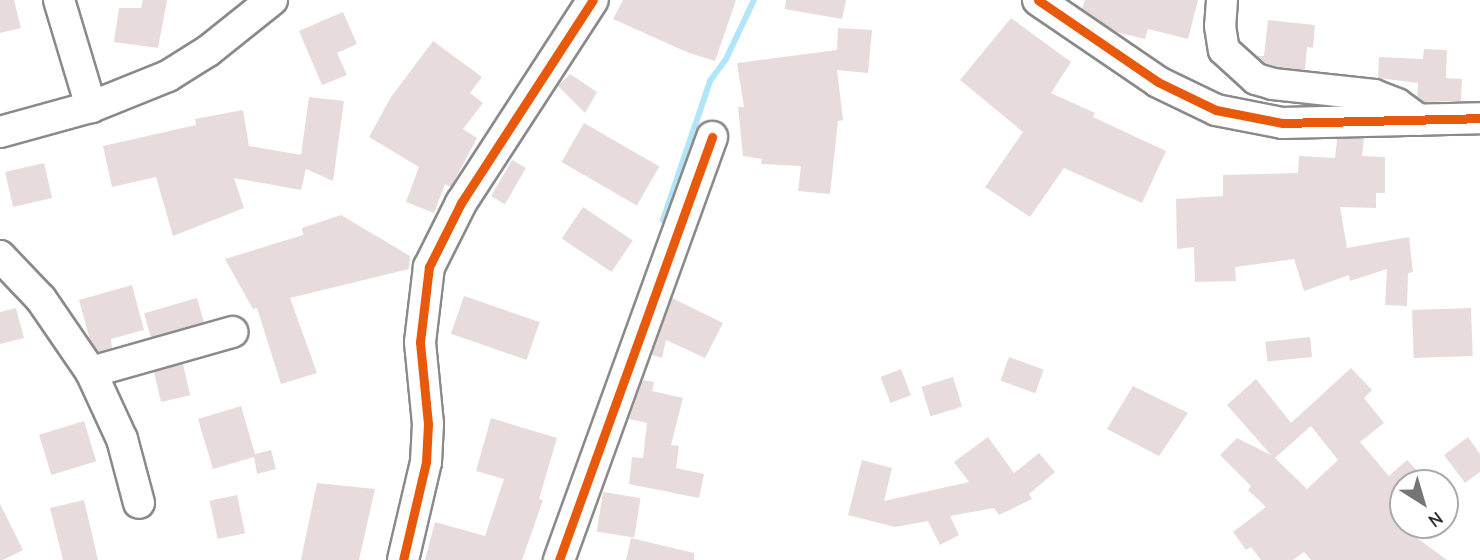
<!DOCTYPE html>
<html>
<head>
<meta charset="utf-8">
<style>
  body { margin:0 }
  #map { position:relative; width:1480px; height:560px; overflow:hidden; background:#fff; font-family:"Comic Neue",sans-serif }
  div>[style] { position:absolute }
  .stream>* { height:6px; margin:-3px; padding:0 3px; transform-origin:3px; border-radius:3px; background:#b3e5f8 }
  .building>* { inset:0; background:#e7dcdb; transform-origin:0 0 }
  .roads { filter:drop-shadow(2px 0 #8a8a8a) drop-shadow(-2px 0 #8a8a8a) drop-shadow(0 2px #8a8a8a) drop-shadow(0 -2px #8a8a8a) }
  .minor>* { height:30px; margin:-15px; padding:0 15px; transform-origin:15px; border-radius:15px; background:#fff }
  .cycleway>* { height:9px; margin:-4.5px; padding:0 4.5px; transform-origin:4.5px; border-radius:4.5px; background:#e8590c }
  span { translate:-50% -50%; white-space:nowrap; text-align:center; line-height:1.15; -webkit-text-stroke:6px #fff; paint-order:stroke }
  .north { position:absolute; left:1389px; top:469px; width:70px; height:70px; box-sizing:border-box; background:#fff; border:2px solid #aaa; border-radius:50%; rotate:143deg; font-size:19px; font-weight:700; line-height:28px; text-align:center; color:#2b2b2b }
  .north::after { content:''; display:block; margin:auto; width:24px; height:32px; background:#757575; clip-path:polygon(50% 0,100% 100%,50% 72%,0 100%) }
</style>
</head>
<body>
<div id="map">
  <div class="stream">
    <i style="left:663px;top:220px;width:147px;rotate:-71.3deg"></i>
    <i style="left:710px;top:81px;width:27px;rotate:-54deg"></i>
    <i style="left:726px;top:59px;width:65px;rotate:-64.6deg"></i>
  </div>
  <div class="building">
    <i style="clip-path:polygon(0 0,14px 0,21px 28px,0 33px)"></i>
    <i style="clip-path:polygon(143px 0,167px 0,158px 48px,114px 42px,119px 8px,141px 8px)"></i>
    <i style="clip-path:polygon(623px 0,736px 0,715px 61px,689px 53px,613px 19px)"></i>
    <i style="clip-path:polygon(786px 0,846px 0,842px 19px,785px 9px)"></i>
    <i style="clip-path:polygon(1085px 0,1198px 0,1188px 39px,1148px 29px,1145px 39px,1116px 32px,1082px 9px)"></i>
    <i style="clip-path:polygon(343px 12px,357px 44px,337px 53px,347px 75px,322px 85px,299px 31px)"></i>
    <i style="clip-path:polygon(1011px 18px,1071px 62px,1051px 93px,1095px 113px,1093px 117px,1166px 151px,1142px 203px,1064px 168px,1030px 217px,985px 187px,1023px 132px,960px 80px)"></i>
    <i style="clip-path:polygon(1268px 20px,1315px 25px,1313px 48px,1307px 47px,1305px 70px,1276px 67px,1265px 63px,1257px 56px,1264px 56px)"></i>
    <i style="clip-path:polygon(838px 28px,872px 30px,868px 73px,837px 70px,843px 120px,838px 121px,830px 194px,798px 191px,801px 166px,761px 164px,762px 159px,743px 156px,738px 107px,744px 107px,737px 63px,837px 50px)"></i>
    <i style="clip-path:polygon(433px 41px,482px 77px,470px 93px,483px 103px,463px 129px,477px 138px,451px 187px,445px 184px,434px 213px,406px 202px,419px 167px,369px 137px,391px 97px)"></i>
    <i style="clip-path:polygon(1424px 49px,1447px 50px,1446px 78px,1462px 79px,1461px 101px,1424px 102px,1417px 97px,1418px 83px,1378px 78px,1379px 57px,1423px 59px)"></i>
    <i style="clip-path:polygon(570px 74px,597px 92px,585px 113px,558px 86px)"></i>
    <i style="clip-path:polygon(309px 97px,344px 101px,333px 181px,306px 169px,301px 190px,234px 178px,244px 208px,173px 236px,156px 177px,112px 187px,103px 146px,196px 125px,195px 119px,243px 110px,249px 146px,301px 155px)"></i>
    <i style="left:584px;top:123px;width:87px;height:45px;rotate:30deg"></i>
    <i style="clip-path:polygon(1364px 138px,1362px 156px,1385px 157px,1385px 193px,1376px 193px,1376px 208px,1340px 207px,1347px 248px,1409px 237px,1413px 272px,1408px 273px,1407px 306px,1385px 305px,1387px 269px,1350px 281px,1349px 275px,1304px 291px,1294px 259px,1235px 267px,1236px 281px,1195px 282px,1194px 247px,1177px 249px,1176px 199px,1223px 196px,1223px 175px,1298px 173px,1299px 156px,1335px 158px,1337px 139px)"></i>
    <i style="left:512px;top:160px;width:16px;height:42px;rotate:30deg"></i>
    <i style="left:44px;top:163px;width:36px;height:40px;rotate:77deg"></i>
    <i style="left:583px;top:207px;width:60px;height:38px;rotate:34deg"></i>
    <i style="clip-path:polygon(341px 215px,410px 256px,409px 269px,290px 298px,317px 373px,281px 384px,257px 308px,253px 309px,225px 259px,303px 235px,302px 228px)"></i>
    <i style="clip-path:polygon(132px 285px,144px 330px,111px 339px,112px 348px,98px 352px,90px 340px,79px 300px)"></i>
    <i style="left:464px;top:296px;width:80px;height:40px;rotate:19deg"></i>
    <i style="left:197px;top:298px;width:25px;height:55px;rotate:74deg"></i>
    <i style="clip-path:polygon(672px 298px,723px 323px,705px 358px,666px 340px,662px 358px,652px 355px)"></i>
    <i style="clip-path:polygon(16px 308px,24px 338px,0 344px,0 312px)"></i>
    <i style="left:1471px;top:308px;width:48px;height:59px;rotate:88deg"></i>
    <i style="left:1310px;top:337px;width:20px;height:45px;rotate:84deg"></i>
    <i style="left:1009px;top:357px;width:37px;height:25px;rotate:20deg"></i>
    <i style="left:183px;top:364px;width:32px;height:30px;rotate:77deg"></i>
    <i style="clip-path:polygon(evenodd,1351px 368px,1372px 390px,1364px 398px,1384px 423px,1360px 442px,1389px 476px,1407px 460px,1429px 483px,1403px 483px,1403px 525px,1430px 525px,1417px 538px,1447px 560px,1311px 560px,1304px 552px,1293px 560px,1261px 560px,1251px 547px,1246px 550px,1233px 532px,1266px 507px,1248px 490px,1251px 486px,1220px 455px,1237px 438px,1271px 455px,1227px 405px,1256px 379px,1291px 423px,1351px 368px,1311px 426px,1338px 460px,1307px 489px,1275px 458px,1311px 426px)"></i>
    <i style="left:901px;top:369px;width:28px;height:22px;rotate:69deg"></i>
    <i style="left:953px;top:377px;width:31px;height:33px;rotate:73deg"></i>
    <i style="clip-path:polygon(643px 380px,654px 382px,652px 391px,683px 398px,671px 445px,679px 446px,676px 468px,704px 474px,699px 498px,629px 484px,632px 457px,643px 458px,647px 423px,629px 419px)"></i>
    <i style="clip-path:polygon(1133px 386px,1188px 413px,1159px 456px,1107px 429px)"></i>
    <i style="clip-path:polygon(241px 406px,255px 454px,271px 450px,276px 469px,257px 474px,254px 457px,213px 469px,198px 419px)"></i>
    <i style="clip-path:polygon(491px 418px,557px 438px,539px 499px,543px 500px,522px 560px,425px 560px,435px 522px,485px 536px,504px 479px,476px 471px)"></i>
    <i style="left:84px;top:421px;width:42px;height:47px;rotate:73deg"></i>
    <i style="clip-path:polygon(988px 437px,1014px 473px,1039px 453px,1055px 472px,1029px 494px,1032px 499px,999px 515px,994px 508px,950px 516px,959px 535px,940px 545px,928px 521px,895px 527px,848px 515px,862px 460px,892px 468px,884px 501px,969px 482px,954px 462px)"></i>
    <i style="clip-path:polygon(1468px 437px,1480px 454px,1480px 472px,1465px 483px,1444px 455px)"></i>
    <i style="clip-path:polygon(317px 483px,375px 489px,359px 560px,301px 560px)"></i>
    <i style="left:603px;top:492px;width:38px;height:40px;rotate:9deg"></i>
    <i style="left:237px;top:495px;width:39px;height:28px;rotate:78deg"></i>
    <i style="clip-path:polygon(84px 500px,98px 560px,63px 560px,50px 508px)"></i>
    <i style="clip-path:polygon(0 504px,23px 550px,3px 560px,0 560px)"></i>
    <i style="clip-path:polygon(631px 538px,694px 553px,694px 560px,626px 560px)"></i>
  </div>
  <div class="roads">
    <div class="minor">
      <i style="left:59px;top:0;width:112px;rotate:73.3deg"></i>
      <i style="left:1038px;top:0;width:145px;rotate:34.3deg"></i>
      <i style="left:1158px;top:82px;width:64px;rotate:25.8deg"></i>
      <i style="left:1216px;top:110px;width:67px;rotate:11.1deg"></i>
      <i style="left:1282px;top:123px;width:198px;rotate:-1.4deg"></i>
      <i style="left:1222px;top:0;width:26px;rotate:94deg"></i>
      <i style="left:1220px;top:26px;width:24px;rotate:81deg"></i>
      <i style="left:1224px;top:50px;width:43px;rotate:42.2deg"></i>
      <i style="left:1256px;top:79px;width:18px;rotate:16deg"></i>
      <i style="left:1273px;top:84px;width:102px;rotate:6.2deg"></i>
      <i style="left:1374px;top:95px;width:25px;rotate:21deg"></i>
      <i style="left:1397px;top:104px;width:27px;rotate:36deg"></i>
      <i style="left:0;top:132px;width:94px;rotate:-15.4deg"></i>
      <i style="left:91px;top:107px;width:83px;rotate:-21.9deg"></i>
      <i style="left:168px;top:76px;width:47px;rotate:-32deg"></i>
      <i style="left:208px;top:51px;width:82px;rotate:-38.6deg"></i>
      <i style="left:0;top:256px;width:59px;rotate:46.4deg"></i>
      <i style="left:41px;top:299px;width:88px;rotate:55.6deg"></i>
      <i style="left:91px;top:372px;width:74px;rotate:65.2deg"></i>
      <i style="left:122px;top:439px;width:66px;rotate:75.1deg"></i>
      <i style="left:91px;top:372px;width:147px;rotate:-15.8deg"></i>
      <i style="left:403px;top:560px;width:101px;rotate:-76.8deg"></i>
      <i style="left:426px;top:462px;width:38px;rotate:-87deg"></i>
      <i style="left:428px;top:424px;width:82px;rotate:-95.6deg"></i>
      <i style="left:420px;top:342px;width:76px;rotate:-83.2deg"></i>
      <i style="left:429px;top:267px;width:72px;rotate:-63.4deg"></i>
      <i style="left:461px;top:203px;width:242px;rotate:-57deg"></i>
      <i style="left:559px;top:560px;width:450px;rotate:-70.1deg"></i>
    </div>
  </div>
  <div class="cycleway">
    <i style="left:1038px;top:0;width:145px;rotate:34.3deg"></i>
    <i style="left:1158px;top:82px;width:64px;rotate:25.8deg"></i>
    <i style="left:1216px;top:110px;width:67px;rotate:11.1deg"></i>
    <i style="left:1282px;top:123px;width:198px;rotate:-1.4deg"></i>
    <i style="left:403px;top:560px;width:101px;rotate:-76.8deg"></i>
    <i style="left:426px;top:462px;width:38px;rotate:-87deg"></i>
    <i style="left:428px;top:424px;width:82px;rotate:-95.6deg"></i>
    <i style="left:420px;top:342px;width:76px;rotate:-83.2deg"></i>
    <i style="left:429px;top:267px;width:72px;rotate:-63.4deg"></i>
    <i style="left:461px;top:203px;width:242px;rotate:-57deg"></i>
    <i style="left:559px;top:560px;width:450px;rotate:-70.1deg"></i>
  </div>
  <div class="north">N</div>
</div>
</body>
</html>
